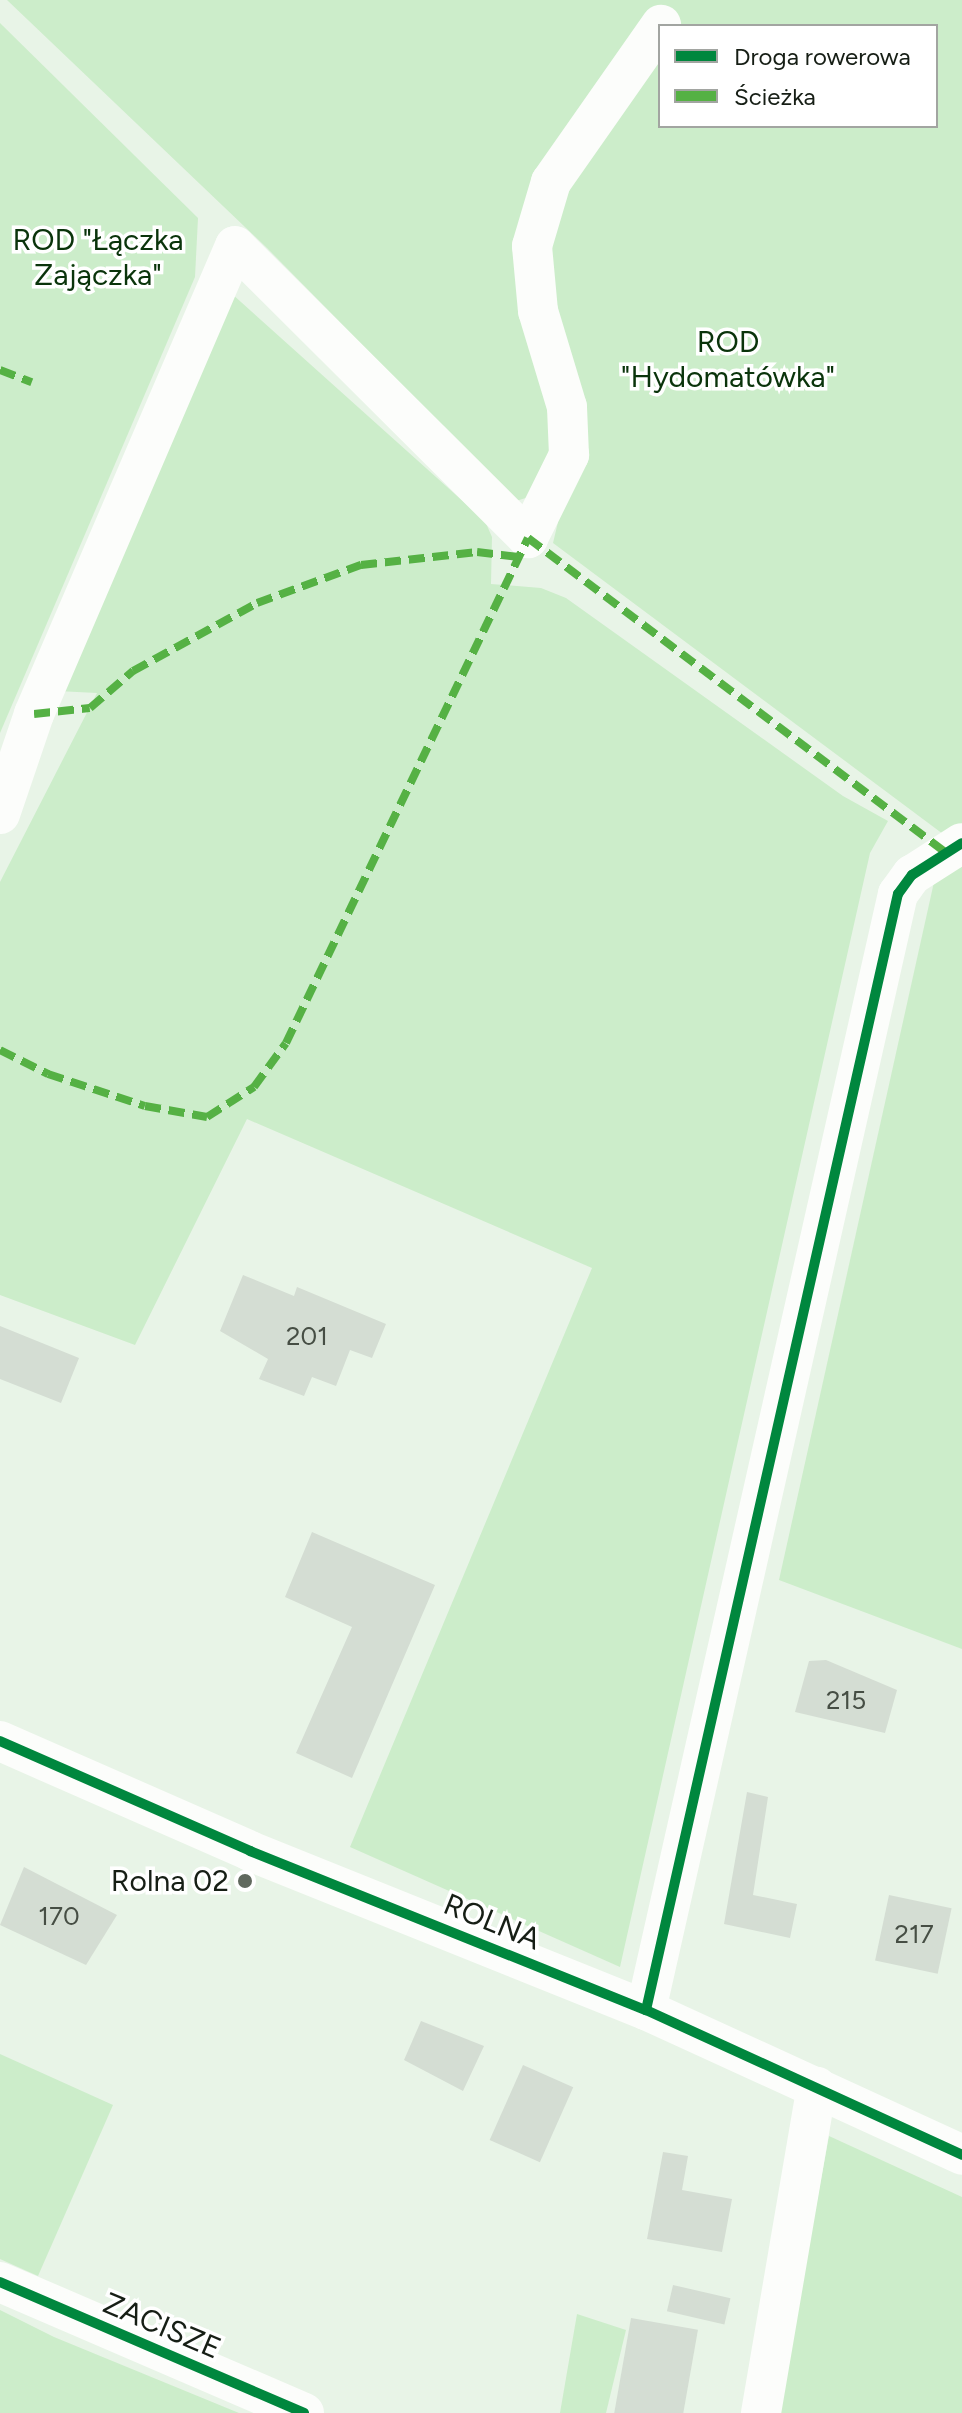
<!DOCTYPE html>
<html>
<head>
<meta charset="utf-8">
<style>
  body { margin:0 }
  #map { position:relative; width:962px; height:2413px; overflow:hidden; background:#e8f4e7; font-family:Figtree,sans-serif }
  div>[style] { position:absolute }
  .green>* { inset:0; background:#ccedca }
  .building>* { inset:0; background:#d4ddd3; transform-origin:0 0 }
  .minor>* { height:40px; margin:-20px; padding:0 20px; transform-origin:20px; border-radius:20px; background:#fcfdfb }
  .quiet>* { height:8px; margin-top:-4px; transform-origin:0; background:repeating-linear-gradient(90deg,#55b144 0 16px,transparent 0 24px) }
  .cycleway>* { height:10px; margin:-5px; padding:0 5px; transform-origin:5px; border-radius:5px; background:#00873e }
  .dots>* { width:22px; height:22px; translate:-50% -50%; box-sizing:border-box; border:4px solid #fff; border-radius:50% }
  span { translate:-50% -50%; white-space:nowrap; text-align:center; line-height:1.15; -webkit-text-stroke:7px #fff; paint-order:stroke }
  .number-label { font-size:26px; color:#464e44 }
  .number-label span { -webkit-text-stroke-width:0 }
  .park-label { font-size:30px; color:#0a340b }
  .poi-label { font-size:30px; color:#161e15 }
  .right { translate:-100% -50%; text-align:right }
  .street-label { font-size:30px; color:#161e15 }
  .legend { position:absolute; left:658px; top:24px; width:280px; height:104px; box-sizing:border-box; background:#fff; border:2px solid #a2a5a1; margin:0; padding:10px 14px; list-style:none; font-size:24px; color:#161e15 }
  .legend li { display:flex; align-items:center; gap:16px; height:40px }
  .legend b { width:40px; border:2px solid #a2a5a1 }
</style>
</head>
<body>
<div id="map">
  <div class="green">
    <i style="clip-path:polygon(evenodd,7px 0,962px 0,962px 825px,947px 837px,553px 543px,558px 522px,532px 496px,516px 501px,267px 248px,7px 0,660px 26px,936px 26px,936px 126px,660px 126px,660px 26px)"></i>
    <i style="clip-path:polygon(0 23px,198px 218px,195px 277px,0 733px)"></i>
    <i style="clip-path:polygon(231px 293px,485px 521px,492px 537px,491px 584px,541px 588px,566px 598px,843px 796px,888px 821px,870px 853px,620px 1967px,350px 1847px,592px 1268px,247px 1119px,135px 1345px,0 1295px,0 882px,97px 693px,57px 691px)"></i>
    <i style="clip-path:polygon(962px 861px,962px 1649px,779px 1580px,938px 864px)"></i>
    <i style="clip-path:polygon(0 2054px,113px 2105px,38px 2276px,0 2259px)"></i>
    <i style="clip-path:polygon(829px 2136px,962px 2197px,962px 2413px,778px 2413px)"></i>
    <i style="clip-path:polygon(0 2310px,54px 2337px,239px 2413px,0 2413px)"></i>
    <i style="clip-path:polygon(577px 2314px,626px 2330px,606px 2413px,560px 2413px)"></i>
  </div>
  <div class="building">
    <i style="clip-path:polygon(243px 1275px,294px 1296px,297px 1287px,386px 1324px,372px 1358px,350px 1350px,336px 1386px,312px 1377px,304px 1396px,259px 1379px,268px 1359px,220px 1331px)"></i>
    <i style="clip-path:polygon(0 1326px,79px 1358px,61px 1403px,0 1379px)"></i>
    <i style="clip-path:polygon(312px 1532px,435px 1585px,352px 1778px,296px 1753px,352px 1627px,285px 1597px)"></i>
    <i style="clip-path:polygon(826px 1660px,897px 1690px,885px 1733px,795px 1712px,809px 1661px)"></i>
    <i style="clip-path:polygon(747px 1792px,768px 1797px,753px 1895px,797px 1904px,790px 1938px,724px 1924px)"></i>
    <i style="clip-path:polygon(24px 1867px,117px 1915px,86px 1965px,0 1925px)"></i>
    <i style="left:889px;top:1895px;width:64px;height:67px;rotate:12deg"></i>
    <i style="clip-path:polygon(421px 2021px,484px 2046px,463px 2091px,404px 2060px)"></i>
    <i style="left:523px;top:2065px;width:55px;height:82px;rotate:24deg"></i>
    <i style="clip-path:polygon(663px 2152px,688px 2156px,682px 2190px,732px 2199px,722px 2252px,647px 2239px)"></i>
    <i style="left:673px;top:2285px;width:59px;height:27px;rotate:13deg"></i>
    <i style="left:631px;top:2318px;width:68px;height:97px;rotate:10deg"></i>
  </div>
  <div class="minor">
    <i style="left:0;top:814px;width:106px;rotate:-71.2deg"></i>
    <i style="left:34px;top:714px;width:509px;rotate:-66.76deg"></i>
    <i style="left:235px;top:246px;width:414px;rotate:44.9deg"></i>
    <i style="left:528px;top:538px;width:93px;rotate:-63.7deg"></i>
    <i style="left:569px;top:455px;width:48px;rotate:-92.4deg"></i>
    <i style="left:567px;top:407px;width:100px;rotate:-106.8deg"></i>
    <i style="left:538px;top:311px;width:65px;rotate:-95.3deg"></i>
    <i style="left:532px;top:246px;width:67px;rotate:-73.5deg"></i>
    <i style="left:551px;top:182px;width:192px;rotate:-55deg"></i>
    <i style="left:0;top:1741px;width:273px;rotate:23.7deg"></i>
    <i style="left:250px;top:1851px;width:427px;rotate:21.9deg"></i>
    <i style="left:646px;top:2010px;width:348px;rotate:24.6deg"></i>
    <i style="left:646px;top:2010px;width:1144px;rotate:-77.28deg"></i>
    <i style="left:898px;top:894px;width:24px;rotate:-54deg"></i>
    <i style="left:912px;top:875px;width:59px;rotate:-32.6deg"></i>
    <i style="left:0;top:2282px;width:331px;rotate:23.3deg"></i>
    <i style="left:761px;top:2413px;width:331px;rotate:-80.3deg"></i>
  </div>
  <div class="quiet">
    <i style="left:0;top:370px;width:34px;rotate:21deg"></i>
    <i style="left:34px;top:714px;width:56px;rotate:-6.1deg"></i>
    <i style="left:90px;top:708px;width:57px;rotate:-40.7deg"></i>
    <i style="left:133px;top:671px;width:141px;rotate:-28.7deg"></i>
    <i style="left:257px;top:603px;width:111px;rotate:-20.1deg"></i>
    <i style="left:361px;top:565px;width:117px;rotate:-6.4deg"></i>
    <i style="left:477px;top:552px;width:42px;rotate:6.8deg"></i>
    <i style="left:0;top:1050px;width:54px;rotate:26.6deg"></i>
    <i style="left:48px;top:1074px;width:102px;rotate:18.3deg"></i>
    <i style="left:145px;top:1106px;width:63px;rotate:10.1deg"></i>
    <i style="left:207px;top:1117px;width:56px;rotate:-32.6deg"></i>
    <i style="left:254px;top:1087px;width:54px;rotate:-54deg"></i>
    <i style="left:286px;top:1043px;width:560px;rotate:-64.4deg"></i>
    <i style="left:528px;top:538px;width:522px;rotate:36.98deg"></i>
  </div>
  <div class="cycleway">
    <i style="left:0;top:1741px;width:273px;rotate:23.7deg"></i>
    <i style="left:250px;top:1851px;width:427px;rotate:21.9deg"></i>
    <i style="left:646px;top:2010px;width:348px;rotate:24.6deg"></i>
    <i style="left:646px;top:2010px;width:1144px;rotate:-77.28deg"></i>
    <i style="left:898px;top:894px;width:24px;rotate:-54deg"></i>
    <i style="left:912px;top:875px;width:59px;rotate:-32.6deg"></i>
    <i style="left:0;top:2282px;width:331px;rotate:23.3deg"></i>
  </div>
  <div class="dots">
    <i style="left:245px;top:1881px;background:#60695e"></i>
  </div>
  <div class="number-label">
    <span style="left:307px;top:1337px">201</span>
    <span style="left:846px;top:1701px">215</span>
    <span style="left:59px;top:1917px">170</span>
    <span style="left:914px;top:1935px">217</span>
  </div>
  <div class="park-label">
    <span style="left:98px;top:257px">ROD "Łączka<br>Zajączka"</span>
    <span style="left:728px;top:359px">ROD<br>"Hydomatówka"</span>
  </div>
  <div class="poi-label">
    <span class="right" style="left:229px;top:1881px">Rolna 02</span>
  </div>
  <div class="street-label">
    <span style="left:492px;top:1922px;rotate:22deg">ROLNA</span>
    <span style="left:162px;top:2326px;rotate:23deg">ZACISZE</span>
  </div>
  <ul class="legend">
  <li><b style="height:10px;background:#00873e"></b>Droga rowerowa</li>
  <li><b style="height:10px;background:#55b144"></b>Ścieżka</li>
  </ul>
</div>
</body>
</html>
